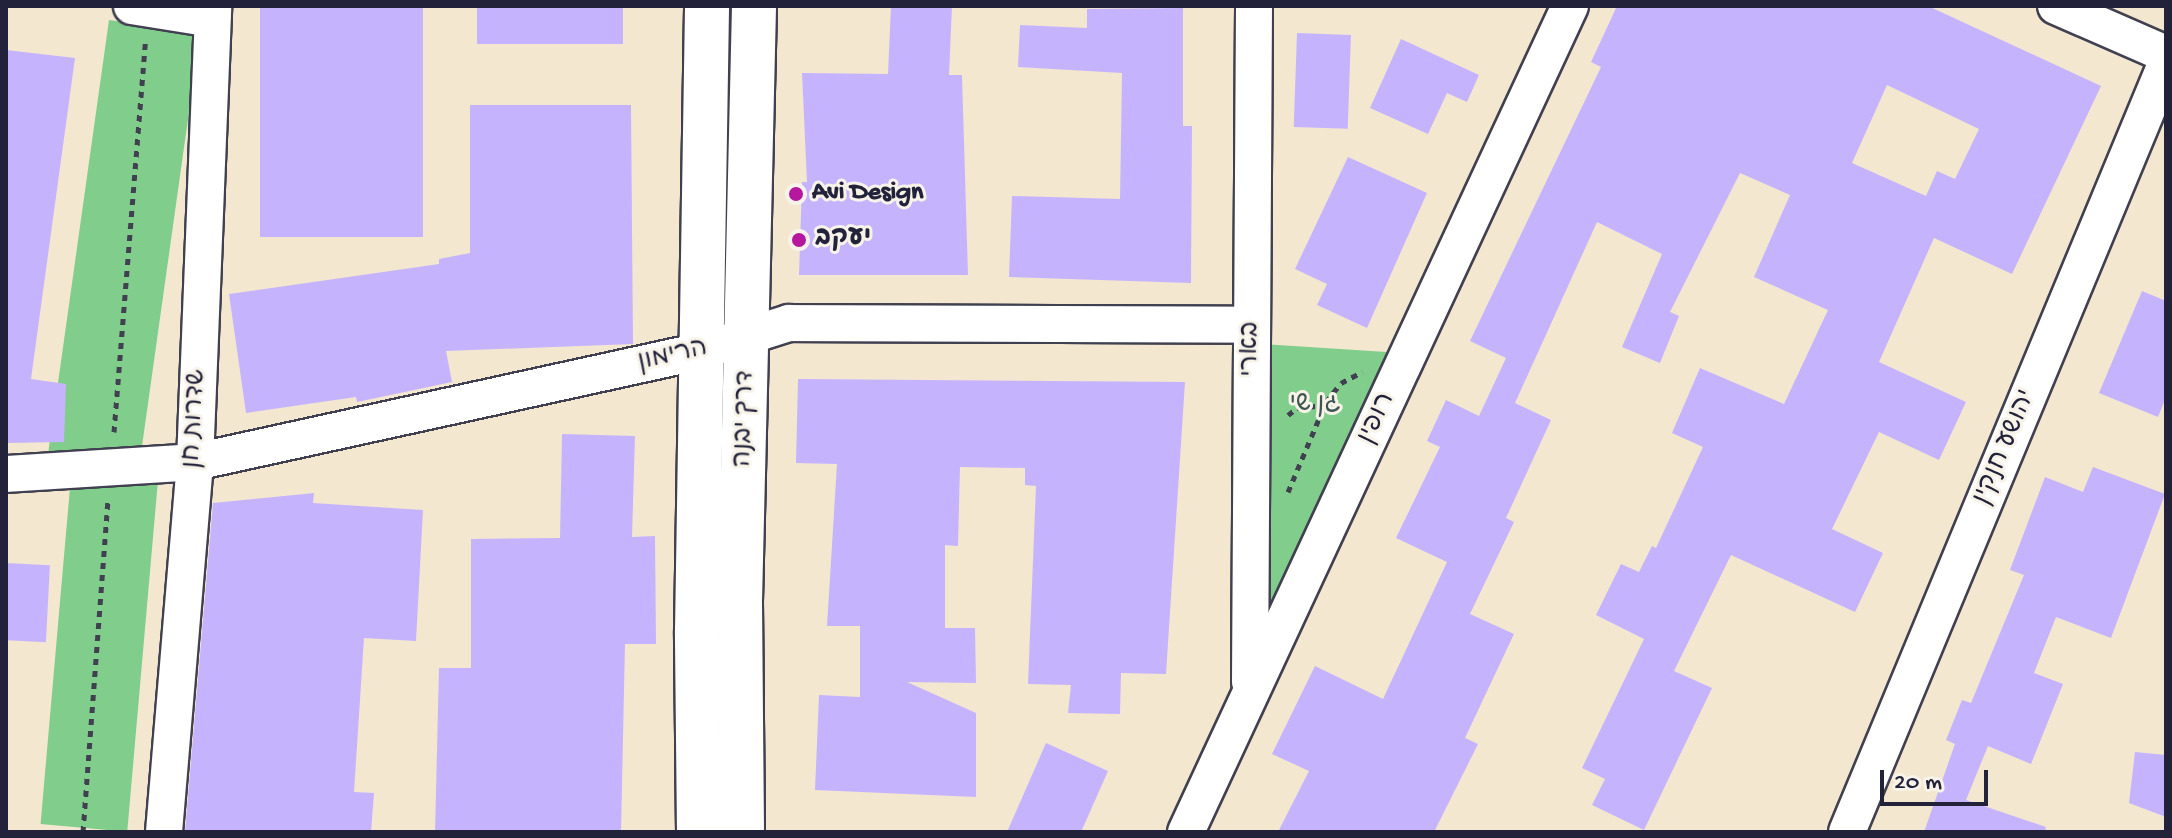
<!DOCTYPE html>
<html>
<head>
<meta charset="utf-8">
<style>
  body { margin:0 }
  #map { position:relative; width:2172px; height:838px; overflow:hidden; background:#f3e7d0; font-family:"Gochi Hand","Playpen Sans Hebrew",sans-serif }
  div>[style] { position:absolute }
  .green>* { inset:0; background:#80cd8c; transform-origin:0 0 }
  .building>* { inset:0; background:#c6b3fe; transform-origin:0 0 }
  .path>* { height:5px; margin-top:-2.5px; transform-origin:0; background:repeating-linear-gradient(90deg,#414051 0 6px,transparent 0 12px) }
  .roads { filter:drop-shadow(2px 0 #414051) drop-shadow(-2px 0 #414051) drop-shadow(0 2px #414051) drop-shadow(0 -2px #414051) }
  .minor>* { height:36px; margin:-18px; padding:0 18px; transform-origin:18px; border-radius:18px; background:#fff }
  .primary>* { height:44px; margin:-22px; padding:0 22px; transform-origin:22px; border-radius:22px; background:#fff }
  .dots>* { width:22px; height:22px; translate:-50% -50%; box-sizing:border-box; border:4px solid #f7f3e8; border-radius:50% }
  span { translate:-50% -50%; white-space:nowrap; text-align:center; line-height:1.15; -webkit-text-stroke:6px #f7f3e8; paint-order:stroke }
  .poi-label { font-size:26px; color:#22223b; font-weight:700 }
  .left { translate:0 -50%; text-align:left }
  .street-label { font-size:26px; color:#22223b }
  .park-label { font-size:26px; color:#3e5553 }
  .frame { position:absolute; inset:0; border:8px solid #22223b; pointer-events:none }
  .scale { position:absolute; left:1880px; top:770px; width:108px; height:36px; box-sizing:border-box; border:4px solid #22223b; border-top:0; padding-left:10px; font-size:24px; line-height:28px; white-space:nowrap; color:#22223b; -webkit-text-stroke:6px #f7f3e8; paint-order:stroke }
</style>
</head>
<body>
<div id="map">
  <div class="green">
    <i style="left:109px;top:20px;width:92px;height:439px;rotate:8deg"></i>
    <i style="clip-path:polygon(1261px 344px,1402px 353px,1259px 653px)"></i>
    <i style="left:158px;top:480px;width:353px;height:87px;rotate:95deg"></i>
  </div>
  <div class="building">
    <i style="left:260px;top:6px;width:163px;height:231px"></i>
    <i style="left:477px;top:6px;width:146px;height:38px"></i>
    <i style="clip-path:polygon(891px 6px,952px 6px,949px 75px,962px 75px,968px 275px,799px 275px,802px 182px,807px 182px,802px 73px,888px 74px)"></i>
    <i style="clip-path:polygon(evenodd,1617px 6px,1928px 6px,2101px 86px,2012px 274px,1934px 238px,1879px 362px,1966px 402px,1939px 460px,1879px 432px,1832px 529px,1883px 553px,1855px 612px,1731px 555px,1674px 671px,1712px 688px,1644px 830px,1592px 805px,1605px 779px,1582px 768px,1644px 639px,1596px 615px,1621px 564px,1639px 572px,1652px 546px,1656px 548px,1703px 447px,1672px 433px,1700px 368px,1784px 404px,1828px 310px,1754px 277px,1790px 195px,1740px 173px,1670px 312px,1679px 316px,1660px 363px,1622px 347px,1662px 254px,1597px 222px,1515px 403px,1551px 420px,1506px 518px,1514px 522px,1470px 614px,1514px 634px,1465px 738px,1478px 744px,1434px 832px,1278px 832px,1309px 771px,1272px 754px,1315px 666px,1383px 699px,1447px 562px,1396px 538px,1440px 447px,1427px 441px,1446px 400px,1479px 416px,1506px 358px,1470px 341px,1601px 67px,1591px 62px,1617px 6px,1887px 85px,1979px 129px,1955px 179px,1937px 171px,1926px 196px,1852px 163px,1887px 85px)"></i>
    <i style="clip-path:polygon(1183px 8px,1183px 126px,1192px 126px,1191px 283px,1009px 277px,1012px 196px,1120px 199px,1122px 73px,1018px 67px,1020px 25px,1087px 28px,1087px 9px)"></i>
    <i style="left:1297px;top:33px;width:54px;height:94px;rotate:2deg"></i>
    <i style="clip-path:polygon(1401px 39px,1479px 75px,1467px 102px,1447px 93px,1428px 134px,1370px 108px)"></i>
    <i style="clip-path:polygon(6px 50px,75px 58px,31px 379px,66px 384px,64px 442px,6px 443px)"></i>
    <i style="clip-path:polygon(470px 105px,631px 105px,633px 344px,446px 351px,452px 382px,357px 402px,356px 397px,246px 413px,229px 294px,439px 264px,439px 259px,470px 253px)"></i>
    <i style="clip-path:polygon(1348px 157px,1427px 193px,1367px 328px,1317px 305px,1327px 284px,1295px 269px)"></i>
    <i style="clip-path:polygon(2142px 291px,2166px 301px,2166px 397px,2158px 417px,2099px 393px)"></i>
    <i style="clip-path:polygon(798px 379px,1185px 382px,1166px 674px,1121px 673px,1120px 714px,1068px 713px,1071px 685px,1028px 684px,1036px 486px,1025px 485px,1025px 468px,960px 467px,958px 546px,945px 545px,945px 628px,975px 628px,976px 683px,907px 682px,976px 713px,976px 797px,815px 790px,819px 695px,860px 697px,860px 626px,827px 626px,837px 464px,796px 463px)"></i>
    <i style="clip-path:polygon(562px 434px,635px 436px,632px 537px,655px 536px,656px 644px,625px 644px,621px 832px,435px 832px,439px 668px,471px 668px,471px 539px,560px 538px)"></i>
    <i style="clip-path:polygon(2093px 467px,2165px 494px,2111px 638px,2056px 617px,2034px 673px,2063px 684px,2031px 764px,1988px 746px,1966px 800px,2046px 827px,2045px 832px,1924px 832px,1955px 744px,1946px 740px,1962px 700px,1971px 703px,2024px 575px,2010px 570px,2045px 477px,2083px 492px)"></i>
    <i style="clip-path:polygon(314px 493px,313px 503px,423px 510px,416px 641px,364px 638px,354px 792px,374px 793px,371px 832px,185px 832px,213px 503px)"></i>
    <i style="left:6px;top:563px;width:44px;height:77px;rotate:3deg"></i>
    <i style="clip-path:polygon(1046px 743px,1108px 771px,1081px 832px,1007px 832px)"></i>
    <i style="clip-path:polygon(2135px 752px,2166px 755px,2166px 817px,2129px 803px)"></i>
  </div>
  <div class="path">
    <i style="left:1288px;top:415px;width:11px;rotate:-38deg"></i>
    <i style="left:1297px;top:408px;width:28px;rotate:-6deg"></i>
    <i style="left:114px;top:432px;width:390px;rotate:-85.4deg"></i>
    <i style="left:1288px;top:492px;width:98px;rotate:-67.1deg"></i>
    <i style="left:1326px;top:402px;width:24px;rotate:-52deg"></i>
    <i style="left:1341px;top:383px;width:24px;rotate:-28deg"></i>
    <i style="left:83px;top:832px;width:331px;rotate:-85.7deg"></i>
  </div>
  <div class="roads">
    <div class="minor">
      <i style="left:132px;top:6px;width:81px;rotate:9.2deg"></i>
      <i style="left:2056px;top:6px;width:120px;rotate:23.6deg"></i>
      <i style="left:6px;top:474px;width:189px;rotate:-3.6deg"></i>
      <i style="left:195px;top:462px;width:518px;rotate:-12.37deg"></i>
      <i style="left:701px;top:351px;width:92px;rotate:-17.7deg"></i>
      <i style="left:789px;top:323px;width:463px;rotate:0.2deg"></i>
      <i style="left:1250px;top:682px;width:676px;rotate:-89.66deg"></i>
      <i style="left:164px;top:832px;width:371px;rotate:-85.2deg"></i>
      <i style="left:195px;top:462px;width:456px;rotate:-87.7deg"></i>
      <i style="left:1186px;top:832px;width:911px;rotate:-65.07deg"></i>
      <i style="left:1847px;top:832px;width:832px;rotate:-67.44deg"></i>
    </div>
    <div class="primary">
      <i style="left:699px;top:832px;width:201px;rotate:-90.6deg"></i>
      <i style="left:697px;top:631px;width:625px;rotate:-89.08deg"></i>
      <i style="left:742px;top:832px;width:231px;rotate:-90.5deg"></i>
      <i style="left:740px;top:601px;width:595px;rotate:-88.65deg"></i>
    </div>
  </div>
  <div class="dots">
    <i style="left:796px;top:194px;background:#b5179e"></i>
    <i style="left:799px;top:240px;background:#b5179e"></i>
  </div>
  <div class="poi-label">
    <span class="left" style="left:812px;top:194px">Avi Design</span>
    <span class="left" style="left:815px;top:240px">יעקב</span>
  </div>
  <div class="street-label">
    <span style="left:1252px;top:349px;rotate:-90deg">בארי</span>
    <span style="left:673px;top:357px;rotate:-13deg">הרימון</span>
    <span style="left:196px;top:419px;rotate:-87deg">שדרות חן</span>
    <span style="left:746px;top:419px;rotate:-88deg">דרך יבנה</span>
    <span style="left:1378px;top:419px;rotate:-65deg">רופין</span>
    <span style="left:2006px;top:448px;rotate:-67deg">יהושע חנקין</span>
  </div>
  <div class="park-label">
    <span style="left:1315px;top:406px">גן שי</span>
  </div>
  <div class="frame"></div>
  <div class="scale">20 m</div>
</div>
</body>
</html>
